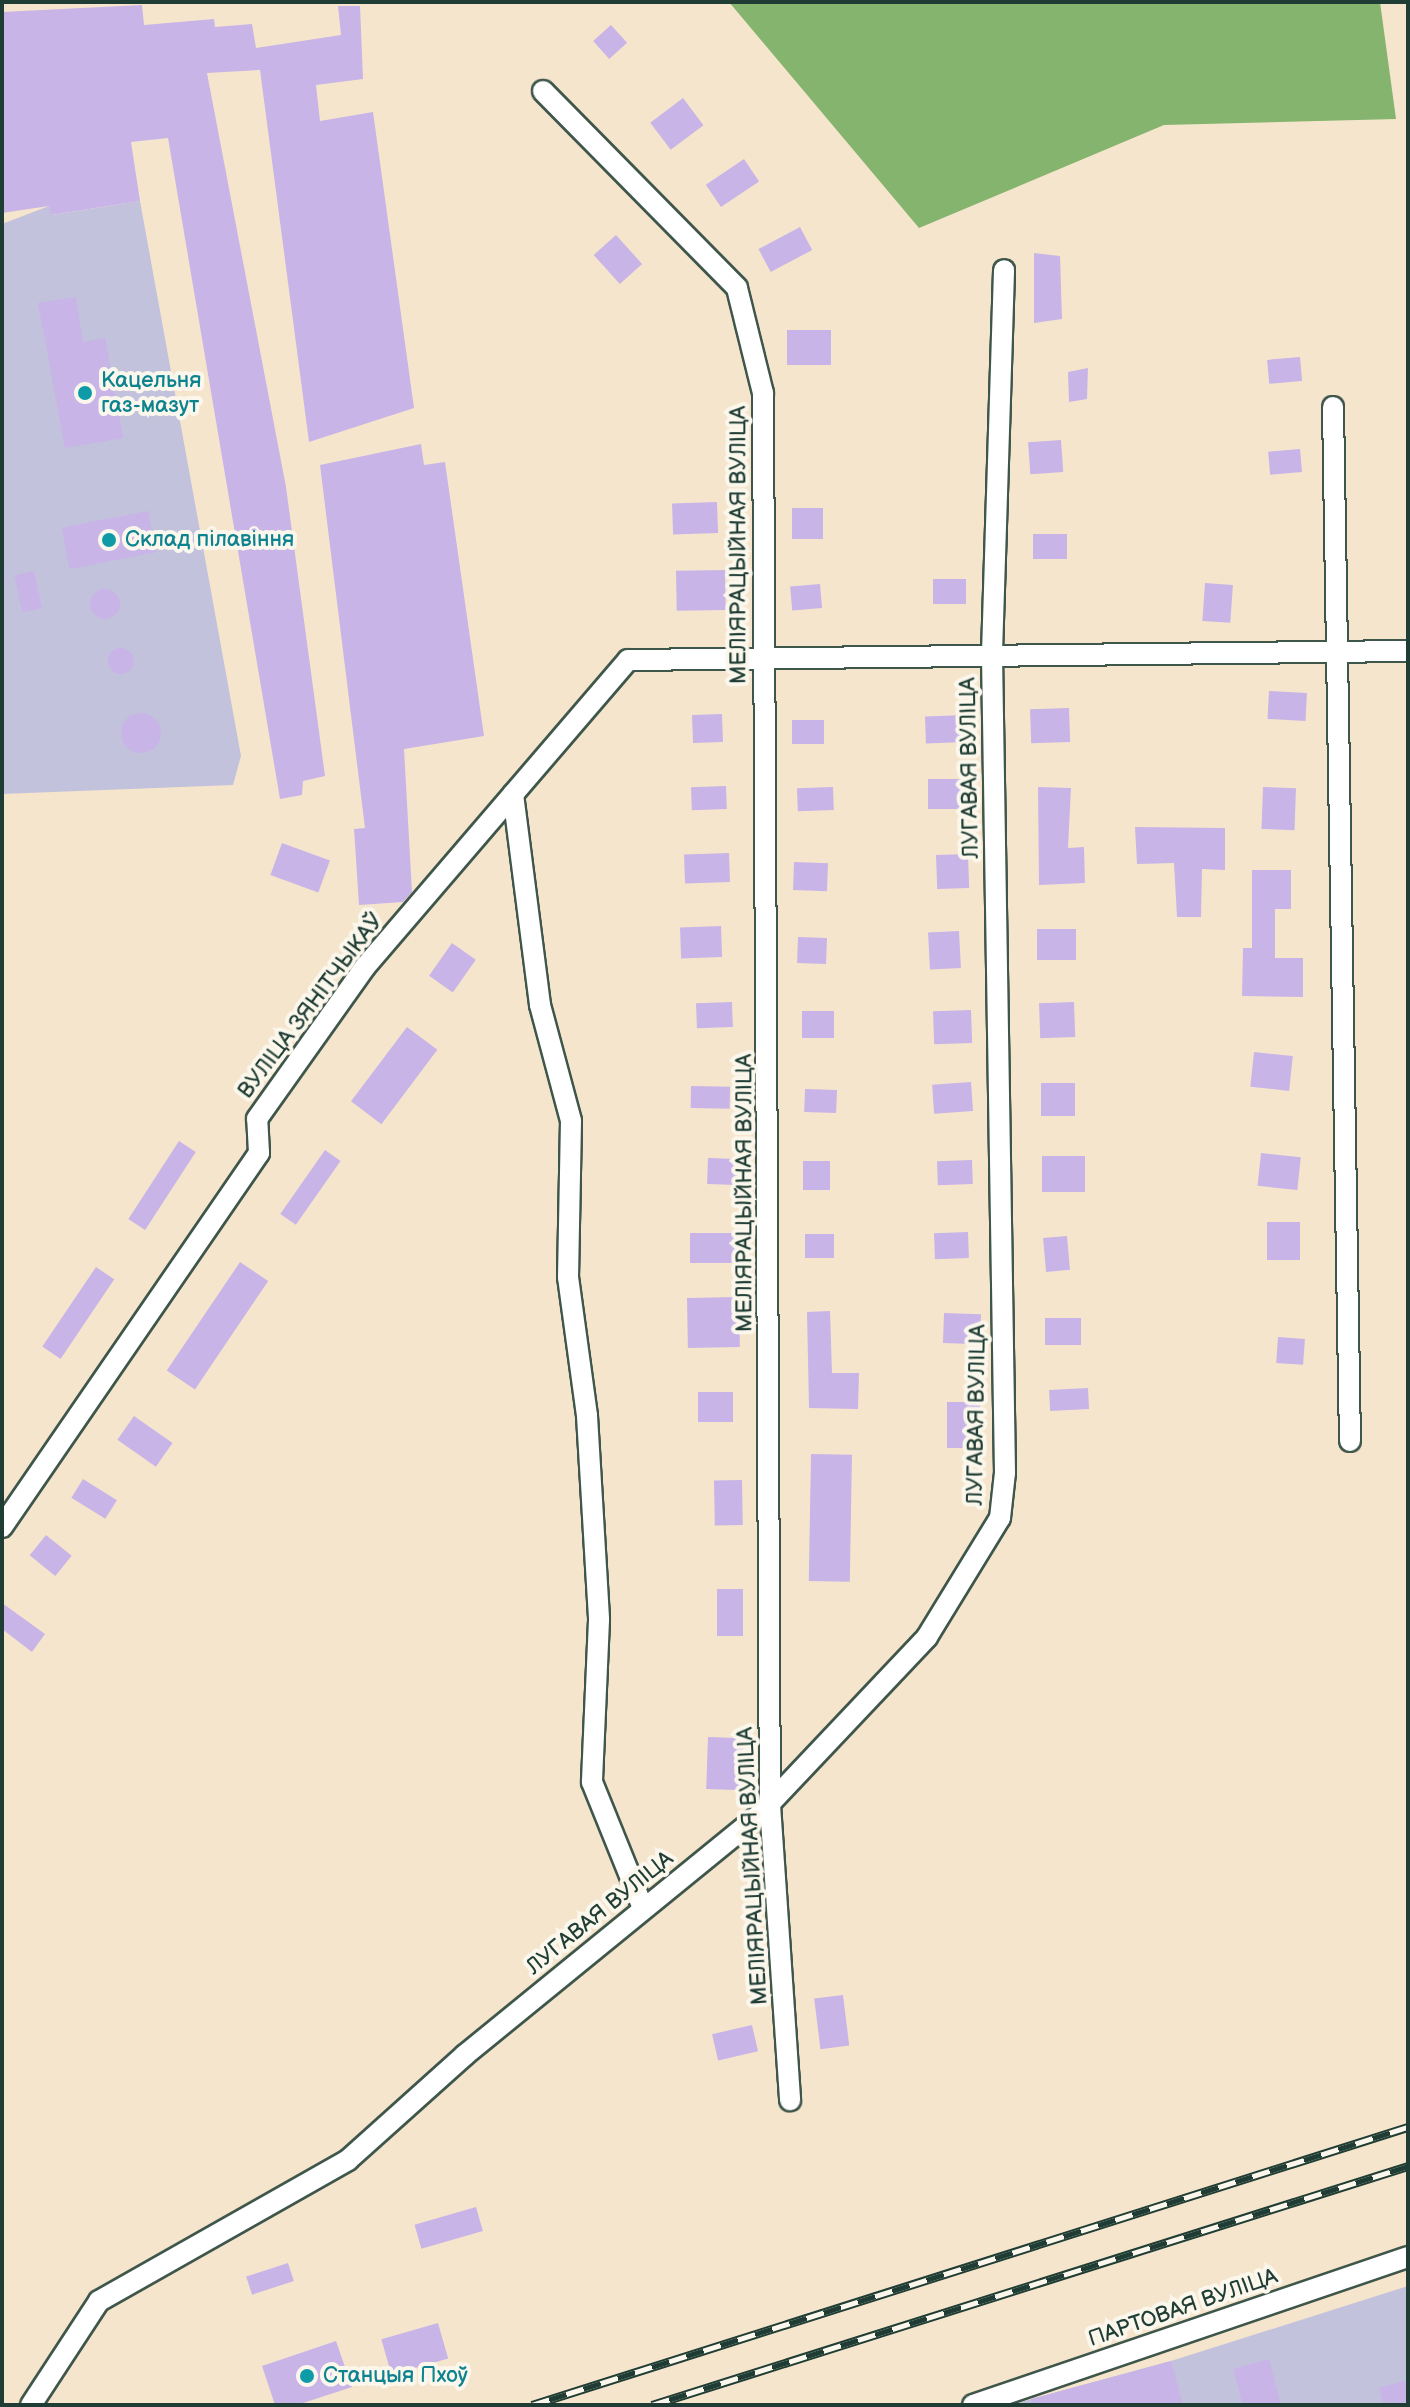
<!DOCTYPE html>
<html>
<head>
<meta charset="utf-8">
<style>
  body { margin:0 }
  #map { position:relative; width:1410px; height:2407px; overflow:hidden; background:#f6e5cd; font-family:"Balsamiq Sans",sans-serif }
  div>[style] { position:absolute }
  .industrial>* { inset:0; background:#c2c2dc }
  .forest>* { inset:0; background:#84b46d }
  .building>* { inset:0; background:#c8b4e7; transform-origin:0 0 }
  .round { border-radius:50% }
  .roads { filter:drop-shadow(2px 0 #3f564b) drop-shadow(-2px 0 #3f564b) drop-shadow(0 2px #3f564b) drop-shadow(0 -2px #3f564b) }
  .street>* { height:20px; margin:-10px; padding:0 10px; transform-origin:10px; border-radius:10px; background:#fff }
  .rail>* { height:9px; margin-top:-4.5px; transform-origin:0; background:repeating-linear-gradient(90deg,#fbf7ec 0 18px,#1f3d34 0 36px); box-sizing:border-box; border-block:2px solid #1f3d34 }
  .dots>* { width:22px; height:22px; translate:-50% -50%; box-sizing:border-box; border:4px solid #fbf7ec; border-radius:50% }
  span { translate:-50% -50%; white-space:nowrap; text-align:center; line-height:1.15; -webkit-text-stroke:8px #fbf7ec; paint-order:stroke }
  .culture-label { font-size:22px; color:#0d838f }
  .left { translate:0 -50%; text-align:left }
  .street-label { font-size:22px; color:#1f3d34 }
  .frame { position:absolute; inset:0; border:4px solid #1f3d34; pointer-events:none }
</style>
</head>
<body>
<div id="map">
  <div class="industrial">
    <i style="clip-path:polygon(140px 201px,241px 756px,233px 785px,2px 794px,2px 224px,49px 206px,52px 215px)"></i>
    <i style="clip-path:polygon(1408px 2286px,1408px 2405px,1010px 2405px,1171px 2361px)"></i>
  </div>
  <div class="forest">
    <i style="clip-path:polygon(729px 2px,1380px 2px,1396px 119px,1164px 125px,919px 228px)"></i>
  </div>
  <div class="building">
    <i style="clip-path:polygon(142px 5px,144px 25px,214px 19px,215px 27px,252px 24px,256px 48px,341px 35px,338px 6px,360px 6px,363px 79px,316px 85px,320px 121px,373px 112px,414px 408px,309px 442px,260px 70px,207px 73px,286px 487px,325px 776px,303px 781px,302px 795px,280px 799px,168px 138px,131px 142px,140px 201px,51px 215px,49px 206px,2px 213px,2px 12px)"></i>
    <i style="left:611px;top:25px;width:24px;height:24px;rotate:48deg"></i>
    <i style="left:683px;top:98px;width:34px;height:41px;rotate:53deg"></i>
    <i style="left:744px;top:159px;width:27px;height:46px;rotate:56deg"></i>
    <i style="left:800px;top:227px;width:26px;height:47px;rotate:62deg"></i>
    <i style="left:616px;top:235px;width:39px;height:30px;rotate:48deg"></i>
    <i style="clip-path:polygon(1034px 253px,1060px 256px,1062px 319px,1034px 323px)"></i>
    <i style="clip-path:polygon(76px 297px,83px 342px,105px 338px,123px 438px,65px 448px,38px 303px)"></i>
    <i style="left:787px;top:330px;width:44px;height:35px"></i>
    <i style="left:1300px;top:357px;width:24px;height:33px;rotate:85deg"></i>
    <i style="clip-path:polygon(1088px 368px,1087px 399px,1069px 402px,1068px 372px)"></i>
    <i style="left:1061px;top:440px;width:32px;height:33px;rotate:86deg"></i>
    <i style="clip-path:polygon(421px 444px,424px 465px,445px 462px,484px 736px,404px 749px,412px 892px,403px 902px,359px 905px,354px 829px,365px 828px,320px 465px)"></i>
    <i style="left:1300px;top:449px;width:23px;height:32px;rotate:85deg"></i>
    <i style="left:717px;top:502px;width:31px;height:45px;rotate:88deg"></i>
    <i style="left:792px;top:508px;width:31px;height:31px"></i>
    <i style="left:148px;top:511px;width:42px;height:88px;rotate:79deg"></i>
    <i style="left:1067px;top:534px;width:25px;height:34px;rotate:90deg"></i>
    <i style="left:725px;top:570px;width:40px;height:49px;rotate:89deg"></i>
    <i style="left:34px;top:571px;width:38px;height:20px;rotate:78deg"></i>
    <i style="left:933px;top:579px;width:33px;height:25px"></i>
    <i style="left:1205px;top:583px;width:28px;height:38px;rotate:4deg"></i>
    <i style="left:820px;top:584px;width:24px;height:30px;rotate:85deg"></i>
    <i class="round" style="left:90px;top:589px;width:30px;height:30px"></i>
    <i class="round" style="left:108px;top:648px;width:26px;height:26px"></i>
    <i style="left:1269px;top:691px;width:38px;height:28px;rotate:3deg"></i>
    <i style="left:1069px;top:708px;width:34px;height:39px;rotate:88deg"></i>
    <i class="round" style="left:121px;top:713px;width:40px;height:40px"></i>
    <i style="left:722px;top:714px;width:28px;height:30px;rotate:88deg"></i>
    <i style="left:966px;top:715px;width:27px;height:41px;rotate:88deg"></i>
    <i style="left:792px;top:720px;width:32px;height:24px"></i>
    <i style="left:928px;top:779px;width:39px;height:30px"></i>
    <i style="left:726px;top:786px;width:23px;height:35px;rotate:88deg"></i>
    <i style="left:833px;top:787px;width:23px;height:36px;rotate:88deg"></i>
    <i style="clip-path:polygon(1038px 787px,1071px 788px,1068px 848px,1084px 847px,1085px 883px,1039px 885px)"></i>
    <i style="left:1263px;top:787px;width:33px;height:42px;rotate:2deg"></i>
    <i style="clip-path:polygon(1135px 827px,1225px 828px,1225px 870px,1202px 869px,1201px 917px,1177px 917px,1174px 863px,1137px 864px)"></i>
    <i style="left:282px;top:843px;width:51px;height:34px;rotate:20deg"></i>
    <i style="left:729px;top:853px;width:29px;height:45px;rotate:88deg"></i>
    <i style="left:968px;top:854px;width:34px;height:32px;rotate:88deg"></i>
    <i style="left:794px;top:862px;width:34px;height:28px;rotate:2deg"></i>
    <i style="clip-path:polygon(1252px 870px,1291px 870px,1291px 909px,1275px 909px,1275px 958px,1303px 958px,1303px 997px,1242px 996px,1243px 948px,1252px 948px)"></i>
    <i style="left:721px;top:926px;width:31px;height:41px;rotate:88deg"></i>
    <i style="left:1037px;top:929px;width:39px;height:31px"></i>
    <i style="left:959px;top:931px;width:37px;height:31px;rotate:87deg"></i>
    <i style="left:798px;top:937px;width:29px;height:26px;rotate:2deg"></i>
    <i style="left:452px;top:943px;width:29px;height:40px;rotate:35deg"></i>
    <i style="left:732px;top:1002px;width:25px;height:36px;rotate:88deg"></i>
    <i style="left:1074px;top:1002px;width:35px;height:35px;rotate:88deg"></i>
    <i style="left:971px;top:1010px;width:33px;height:38px;rotate:88deg"></i>
    <i style="left:802px;top:1011px;width:32px;height:27px"></i>
    <i style="left:407px;top:1027px;width:38px;height:93px;rotate:37deg"></i>
    <i style="left:1254px;top:1052px;width:39px;height:35px;rotate:6deg"></i>
    <i style="left:971px;top:1082px;width:29px;height:39px;rotate:86deg"></i>
    <i style="left:1041px;top:1083px;width:34px;height:33px"></i>
    <i style="left:691px;top:1086px;width:39px;height:22px;rotate:1deg"></i>
    <i style="left:805px;top:1089px;width:32px;height:23px;rotate:2deg"></i>
    <i style="left:179px;top:1141px;width:20px;height:93px;rotate:33deg"></i>
    <i style="left:325px;top:1150px;width:19px;height:78px;rotate:35deg"></i>
    <i style="left:1261px;top:1153px;width:40px;height:33px;rotate:6deg"></i>
    <i style="left:1042px;top:1156px;width:43px;height:36px"></i>
    <i style="left:708px;top:1158px;width:30px;height:26px;rotate:2deg"></i>
    <i style="left:972px;top:1160px;width:24px;height:35px;rotate:88deg"></i>
    <i style="left:803px;top:1161px;width:27px;height:29px"></i>
    <i style="left:1267px;top:1222px;width:33px;height:38px"></i>
    <i style="left:968px;top:1232px;width:26px;height:34px;rotate:88deg"></i>
    <i style="left:737px;top:1233px;width:30px;height:47px;rotate:90deg"></i>
    <i style="left:805px;top:1234px;width:29px;height:24px"></i>
    <i style="left:1067px;top:1236px;width:34px;height:24px;rotate:85deg"></i>
    <i style="left:240px;top:1262px;width:34px;height:131px;rotate:34deg"></i>
    <i style="left:96px;top:1267px;width:22px;height:96px;rotate:34deg"></i>
    <i style="left:739px;top:1297px;width:50px;height:52px;rotate:89deg"></i>
    <i style="clip-path:polygon(830px 1311px,832px 1373px,859px 1373px,858px 1409px,809px 1408px,807px 1312px)"></i>
    <i style="left:944px;top:1313px;width:37px;height:30px;rotate:2deg"></i>
    <i style="left:1045px;top:1318px;width:36px;height:27px"></i>
    <i style="left:1278px;top:1337px;width:27px;height:26px;rotate:4deg"></i>
    <i style="left:1088px;top:1388px;width:21px;height:39px;rotate:87deg"></i>
    <i style="left:698px;top:1392px;width:35px;height:30px"></i>
    <i style="left:947px;top:1402px;width:33px;height:46px"></i>
    <i style="left:134px;top:1416px;width:47px;height:29px;rotate:35deg"></i>
    <i style="left:811px;top:1454px;width:41px;height:127px;rotate:1deg"></i>
    <i style="left:83px;top:1479px;width:40px;height:22px;rotate:32deg"></i>
    <i style="left:742px;top:1480px;width:45px;height:28px;rotate:89deg"></i>
    <i style="left:46px;top:1535px;width:33px;height:26px;rotate:39deg"></i>
    <i style="left:717px;top:1589px;width:26px;height:47px"></i>
    <i style="clip-path:polygon(2px 1603px,45px 1634px,32px 1652px,2px 1629px)"></i>
    <i style="left:708px;top:1737px;width:36px;height:52px;rotate:2deg"></i>
    <i style="left:843px;top:1995px;width:51px;height:29px;rotate:83deg"></i>
    <i style="left:752px;top:2025px;width:27px;height:41px;rotate:77deg"></i>
    <i style="left:476px;top:2207px;width:25px;height:64px;rotate:74deg"></i>
    <i style="left:288px;top:2263px;width:19px;height:44px;rotate:72deg"></i>
    <i style="left:438px;top:2323px;width:37px;height:59px;rotate:74deg"></i>
    <i style="clip-path:polygon(336px 2341px,352px 2387px,297px 2405px,275px 2405px,262px 2366px)"></i>
    <i style="clip-path:polygon(1269px 2359px,1281px 2405px,1243px 2405px,1233px 2369px)"></i>
    <i style="clip-path:polygon(1171px 2361px,1183px 2405px,1032px 2405px,1031px 2399px)"></i>
    <i style="clip-path:polygon(1408px 2380px,1408px 2405px,1384px 2405px,1379px 2388px)"></i>
  </div>
  <div class="roads">
    <div class="street">
      <i style="left:543px;top:91px;width:276px;rotate:45.4deg"></i>
      <i style="left:737px;top:288px;width:108px;rotate:76.1deg"></i>
      <i style="left:763px;top:393px;width:1412px;rotate:89.72deg"></i>
      <i style="left:770px;top:1805px;width:296px;rotate:86.1deg"></i>
      <i style="left:1333px;top:407px;width:1034px;rotate:89.06deg"></i>
      <i style="left:513px;top:794px;width:213px;rotate:82.7deg"></i>
      <i style="left:540px;top:1005px;width:120px;rotate:75deg"></i>
      <i style="left:571px;top:1121px;width:156px;rotate:91.1deg"></i>
      <i style="left:568px;top:1277px;width:140px;rotate:82.2deg"></i>
      <i style="left:587px;top:1416px;width:204px;rotate:86.6deg"></i>
      <i style="left:599px;top:1620px;width:162px;rotate:92.5deg"></i>
      <i style="left:592px;top:1782px;width:136px;rotate:68deg"></i>
      <i style="left:2px;top:1527px;width:454px;rotate:-55.5deg"></i>
      <i style="left:259px;top:1153px;width:34px;rotate:-93deg"></i>
      <i style="left:257px;top:1119px;width:186px;rotate:-54.6deg"></i>
      <i style="left:365px;top:967px;width:404px;rotate:-49.4deg"></i>
      <i style="left:628px;top:660px;width:780px;rotate:-0.66deg"></i>
      <i style="left:31px;top:2405px;width:124px;rotate:-56.8deg"></i>
      <i style="left:99px;top:2301px;width:286px;rotate:-29.5deg"></i>
      <i style="left:348px;top:2160px;width:157px;rotate:-41.9deg"></i>
      <i style="left:465px;top:2055px;width:375px;rotate:-39.2deg"></i>
      <i style="left:756px;top:1818px;width:249px;rotate:-46.6deg"></i>
      <i style="left:927px;top:1637px;width:140px;rotate:-58.5deg"></i>
      <i style="left:1000px;top:1518px;width:45px;rotate:-83.7deg"></i>
      <i style="left:1005px;top:1473px;width:820px;rotate:-90.91deg"></i>
      <i style="left:992px;top:653px;width:383px;rotate:-88.2deg"></i>
      <i style="left:973px;top:2405px;width:459px;rotate:-18.8deg"></i>
    </div>
  </div>
  <div class="rail">
    <i style="left:532px;top:2405px;width:919px;rotate:-17.61deg"></i>
    <i style="left:652px;top:2405px;width:793px;rotate:-17.54deg"></i>
  </div>
  <div class="dots">
    <i style="left:85px;top:393px;background:#0f9aa8"></i>
    <i style="left:109px;top:540px;background:#0f9aa8"></i>
    <i style="left:307px;top:2376px;background:#0f9aa8"></i>
  </div>
  <div class="culture-label">
    <span class="left" style="left:101px;top:393px">Кацельня<br>газ-мазут</span>
    <span class="left" style="left:125px;top:540px">Склад пілавіння</span>
    <span class="left" style="left:323px;top:2376px">Станцыя Пхоў</span>
  </div>
  <div class="street-label">
    <span style="left:739px;top:545px;rotate:-90deg">МЕЛІЯРАЦЫЙНАЯ ВУЛІЦА</span>
    <span style="left:970px;top:768px;rotate:-91deg">ЛУГАВАЯ ВУЛІЦА</span>
    <span style="left:311px;top:1006px;rotate:-53deg">ВУЛІЦА ЗЯНІТЧЫКАЎ</span>
    <span style="left:745px;top:1193px;rotate:-90deg">МЕЛІЯРАЦЫЙНАЯ ВУЛІЦА</span>
    <span style="left:977px;top:1415px;rotate:-89deg">ЛУГАВАЯ ВУЛІЦА</span>
    <span style="left:753px;top:1866px;rotate:-93deg">МЕЛІЯРАЦЫЙНАЯ ВУЛІЦА</span>
    <span style="left:600px;top:1913px;rotate:-39deg">ЛУГАВАЯ ВУЛІЦА</span>
    <span style="left:1183px;top:2308px;rotate:-19deg">ПАРТОВАЯ ВУЛІЦА</span>
  </div>
  <div class="frame"></div>
</div>
</body>
</html>
